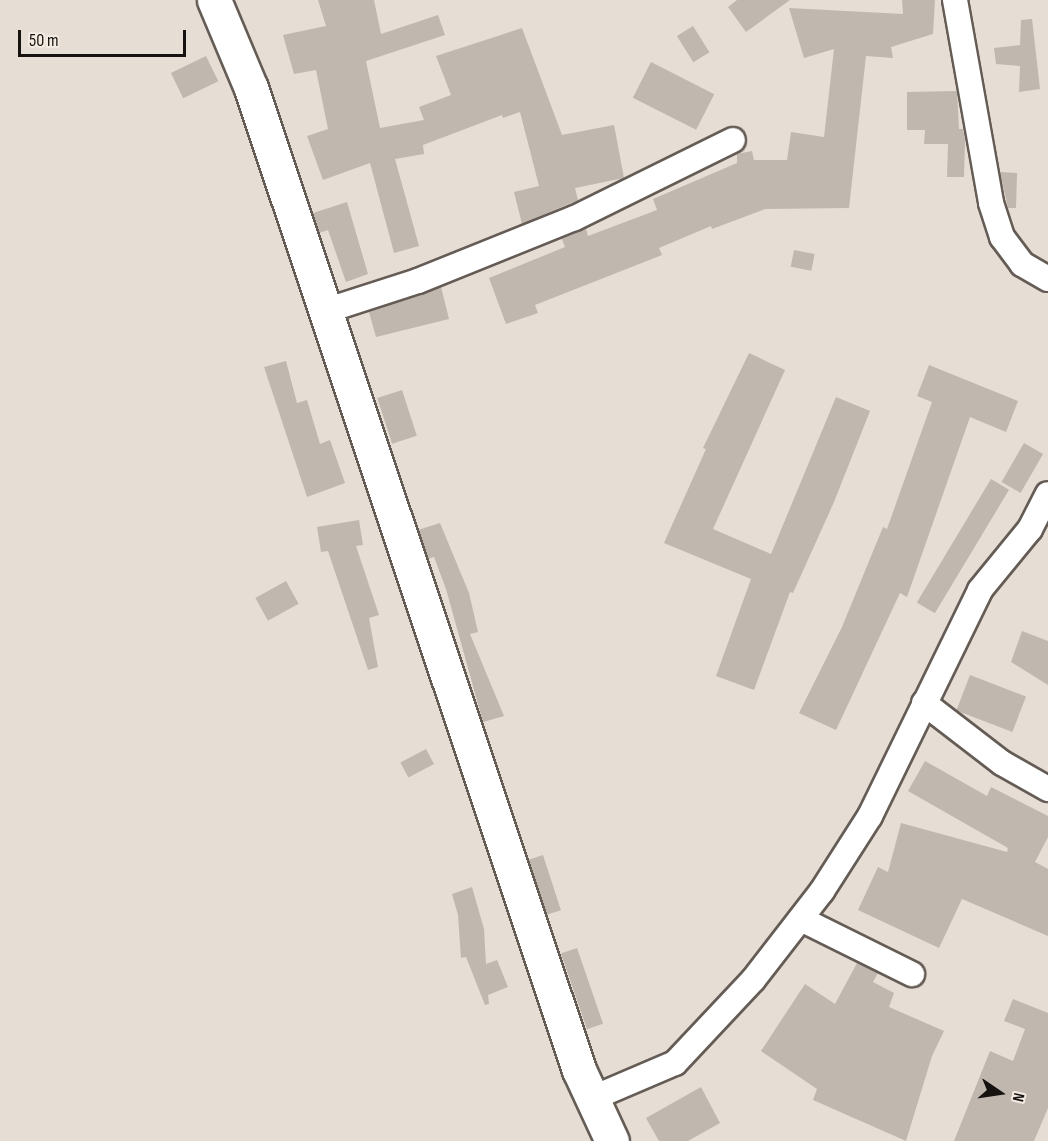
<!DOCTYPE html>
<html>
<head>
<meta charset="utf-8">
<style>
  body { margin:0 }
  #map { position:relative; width:1048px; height:1141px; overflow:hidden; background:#e6ddd5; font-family:"Sofia Sans Condensed",sans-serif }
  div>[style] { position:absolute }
  .building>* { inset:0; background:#c0b7af; transform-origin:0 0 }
  .roads { filter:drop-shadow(2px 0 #645c55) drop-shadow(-2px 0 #645c55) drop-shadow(0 2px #645c55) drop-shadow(0 -2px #645c55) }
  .street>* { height:24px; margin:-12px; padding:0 12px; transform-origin:12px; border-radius:12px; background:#fff }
  .secondary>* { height:33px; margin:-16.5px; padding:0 16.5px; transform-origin:16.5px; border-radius:16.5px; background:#fff }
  span { translate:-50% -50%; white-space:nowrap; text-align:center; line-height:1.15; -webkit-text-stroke:6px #f4ebe2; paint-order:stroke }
  .north { position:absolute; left:970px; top:1063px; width:60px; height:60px; -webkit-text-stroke:4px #f4ebe2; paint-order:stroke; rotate:103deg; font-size:16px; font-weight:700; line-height:24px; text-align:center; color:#15120f }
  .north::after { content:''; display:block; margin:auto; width:21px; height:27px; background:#15120f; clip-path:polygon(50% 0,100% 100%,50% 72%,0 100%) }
  .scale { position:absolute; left:18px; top:30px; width:168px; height:27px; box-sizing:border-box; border:3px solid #15120f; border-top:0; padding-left:8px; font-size:18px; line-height:21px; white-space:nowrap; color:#15120f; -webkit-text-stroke:4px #f4ebe2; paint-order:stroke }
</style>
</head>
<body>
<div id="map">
  <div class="building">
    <i style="clip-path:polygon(318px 0,374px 0,381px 34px,438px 15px,445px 35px,366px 61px,380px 128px,424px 120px,419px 107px,451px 95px,436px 56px,522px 28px,562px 135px,614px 125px,624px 178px,575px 188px,578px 200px,522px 224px,514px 192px,539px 186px,520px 112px,503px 118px,502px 115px,423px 145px,424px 154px,395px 159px,419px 246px,394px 253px,370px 163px,323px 180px,307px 136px,328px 129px,316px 70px,294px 74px,283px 35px,326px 26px)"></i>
    <i style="clip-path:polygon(737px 0,790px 0,746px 32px,728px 7px)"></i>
    <i style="clip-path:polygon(902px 0,935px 0,933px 34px,891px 47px,893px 58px,866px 56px,849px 208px,765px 209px,712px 229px,711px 226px,659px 248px,662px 255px,535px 305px,538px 313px,506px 324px,489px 278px,565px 247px,562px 239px,586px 229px,588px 236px,657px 210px,653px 199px,737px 163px,737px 154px,752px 151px,754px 160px,787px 160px,791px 132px,824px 137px,834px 49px,804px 58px,789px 8px,903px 14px)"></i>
    <i style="clip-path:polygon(1032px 19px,1040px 89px,1019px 92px,1020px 66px,996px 64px,994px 48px,1020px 45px,1021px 20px)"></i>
    <i style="left:693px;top:26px;width:31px;height:19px;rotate:58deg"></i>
    <i style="left:206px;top:56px;width:28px;height:39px;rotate:64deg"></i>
    <i style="left:651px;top:62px;width:71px;height:40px;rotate:27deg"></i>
    <i style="clip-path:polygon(957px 91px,959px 129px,963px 129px,965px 140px,964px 177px,947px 177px,948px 144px,924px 144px,925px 130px,907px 130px,907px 92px)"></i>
    <i style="clip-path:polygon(1000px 172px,1017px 173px,1016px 208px,1008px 208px)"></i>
    <i style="clip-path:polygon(347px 202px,368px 274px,346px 282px,328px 230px,319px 233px,313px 213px)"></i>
    <i style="left:794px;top:250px;width:21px;height:17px;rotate:11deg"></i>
    <i style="clip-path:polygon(441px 287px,449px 319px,376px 337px,369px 312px)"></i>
    <i style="clip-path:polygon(749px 353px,785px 370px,713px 529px,771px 554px,836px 397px,870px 411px,834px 502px,793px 593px,790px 592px,754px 690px,716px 676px,751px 579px,664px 543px,706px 449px,703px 448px)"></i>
    <i style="clip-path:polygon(286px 361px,297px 403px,307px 400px,320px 444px,330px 440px,345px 483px,307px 497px,264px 367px)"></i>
    <i style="clip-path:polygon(929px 365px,1018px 401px,1006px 432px,970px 417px,907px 597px,900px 593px,836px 730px,799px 713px,842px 627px,883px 527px,887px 529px,932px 402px,917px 396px)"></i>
    <i style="left:402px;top:390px;width:48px;height:26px;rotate:72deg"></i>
    <i style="left:1024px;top:443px;width:22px;height:45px;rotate:30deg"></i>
    <i style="left:991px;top:479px;width:21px;height:144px;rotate:31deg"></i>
    <i style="clip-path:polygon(359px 520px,363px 545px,356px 546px,379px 615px,369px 618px,378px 667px,368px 670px,328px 551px,321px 552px,317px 527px)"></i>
    <i style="clip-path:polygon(440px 523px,469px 593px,478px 632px,470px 634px,504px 716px,483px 722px,446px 589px,434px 557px,428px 559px,418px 530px)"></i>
    <i style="left:286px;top:581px;width:26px;height:35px;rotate:61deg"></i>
    <i style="clip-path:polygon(1022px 631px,1048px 641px,1048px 685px,1011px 662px)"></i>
    <i style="left:970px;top:675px;width:60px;height:38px;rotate:21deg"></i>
    <i style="left:426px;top:749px;width:17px;height:29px;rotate:62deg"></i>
    <i style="clip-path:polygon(925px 761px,987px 796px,991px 787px,1048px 816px,1048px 837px,1035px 862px,1048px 869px,1048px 936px,962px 899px,939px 948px,858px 910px,878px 867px,888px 872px,901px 823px,1007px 852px,1008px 848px,908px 791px)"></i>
    <i style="left:543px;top:855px;width:58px;height:15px;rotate:72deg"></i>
    <i style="clip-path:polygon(472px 887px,484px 929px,486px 964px,497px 960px,508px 987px,488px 995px,489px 1004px,485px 1005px,466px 957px,461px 958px,458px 915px,452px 894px)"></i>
    <i style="left:577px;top:948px;width:80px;height:17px;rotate:71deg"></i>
    <i style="clip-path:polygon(857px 963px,878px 973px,873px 982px,894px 993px,889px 1007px,944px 1031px,932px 1056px,906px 1141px,813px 1100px,817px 1089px,761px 1051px,805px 984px,835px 1004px)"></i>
    <i style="clip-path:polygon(1013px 999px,1048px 1013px,1048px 1108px,1034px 1141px,954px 1141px,990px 1051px,1013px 1061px,1025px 1029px,1004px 1021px)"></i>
    <i style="clip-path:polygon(701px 1087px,720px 1123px,688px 1141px,659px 1141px,646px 1118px)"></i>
  </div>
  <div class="roads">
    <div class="street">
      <i style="left:955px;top:0;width:206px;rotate:79.9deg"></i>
      <i style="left:991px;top:203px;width:36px;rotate:72deg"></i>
      <i style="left:1002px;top:237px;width:34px;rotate:53deg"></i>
      <i style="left:1022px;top:264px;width:30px;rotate:30deg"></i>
      <i style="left:325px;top:311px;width:98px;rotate:-17.9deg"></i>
      <i style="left:418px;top:281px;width:169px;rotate:-21.9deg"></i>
      <i style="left:575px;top:218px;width:176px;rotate:-26.3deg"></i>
      <i style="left:924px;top:703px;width:98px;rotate:37.6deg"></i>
      <i style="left:1002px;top:763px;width:53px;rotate:29.5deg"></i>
      <i style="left:801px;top:919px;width:124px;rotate:26.4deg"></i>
      <i style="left:593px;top:1098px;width:89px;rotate:-23.1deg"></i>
      <i style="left:675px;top:1063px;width:114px;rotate:-46.8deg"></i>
      <i style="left:753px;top:980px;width:113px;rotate:-52.2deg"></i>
      <i style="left:822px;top:891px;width:89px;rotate:-57.4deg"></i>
      <i style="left:870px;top:816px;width:251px;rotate:-64deg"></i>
      <i style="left:980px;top:590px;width:79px;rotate:-50.7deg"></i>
      <i style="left:1030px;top:529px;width:39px;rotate:-63deg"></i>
    </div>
    <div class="secondary">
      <i style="left:214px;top:0;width:95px;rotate:67.2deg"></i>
      <i style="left:251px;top:88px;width:1035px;rotate:71.53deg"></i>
      <i style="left:579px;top:1070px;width:78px;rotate:65.1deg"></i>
    </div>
  </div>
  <div class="north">N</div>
  <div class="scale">50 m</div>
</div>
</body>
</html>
